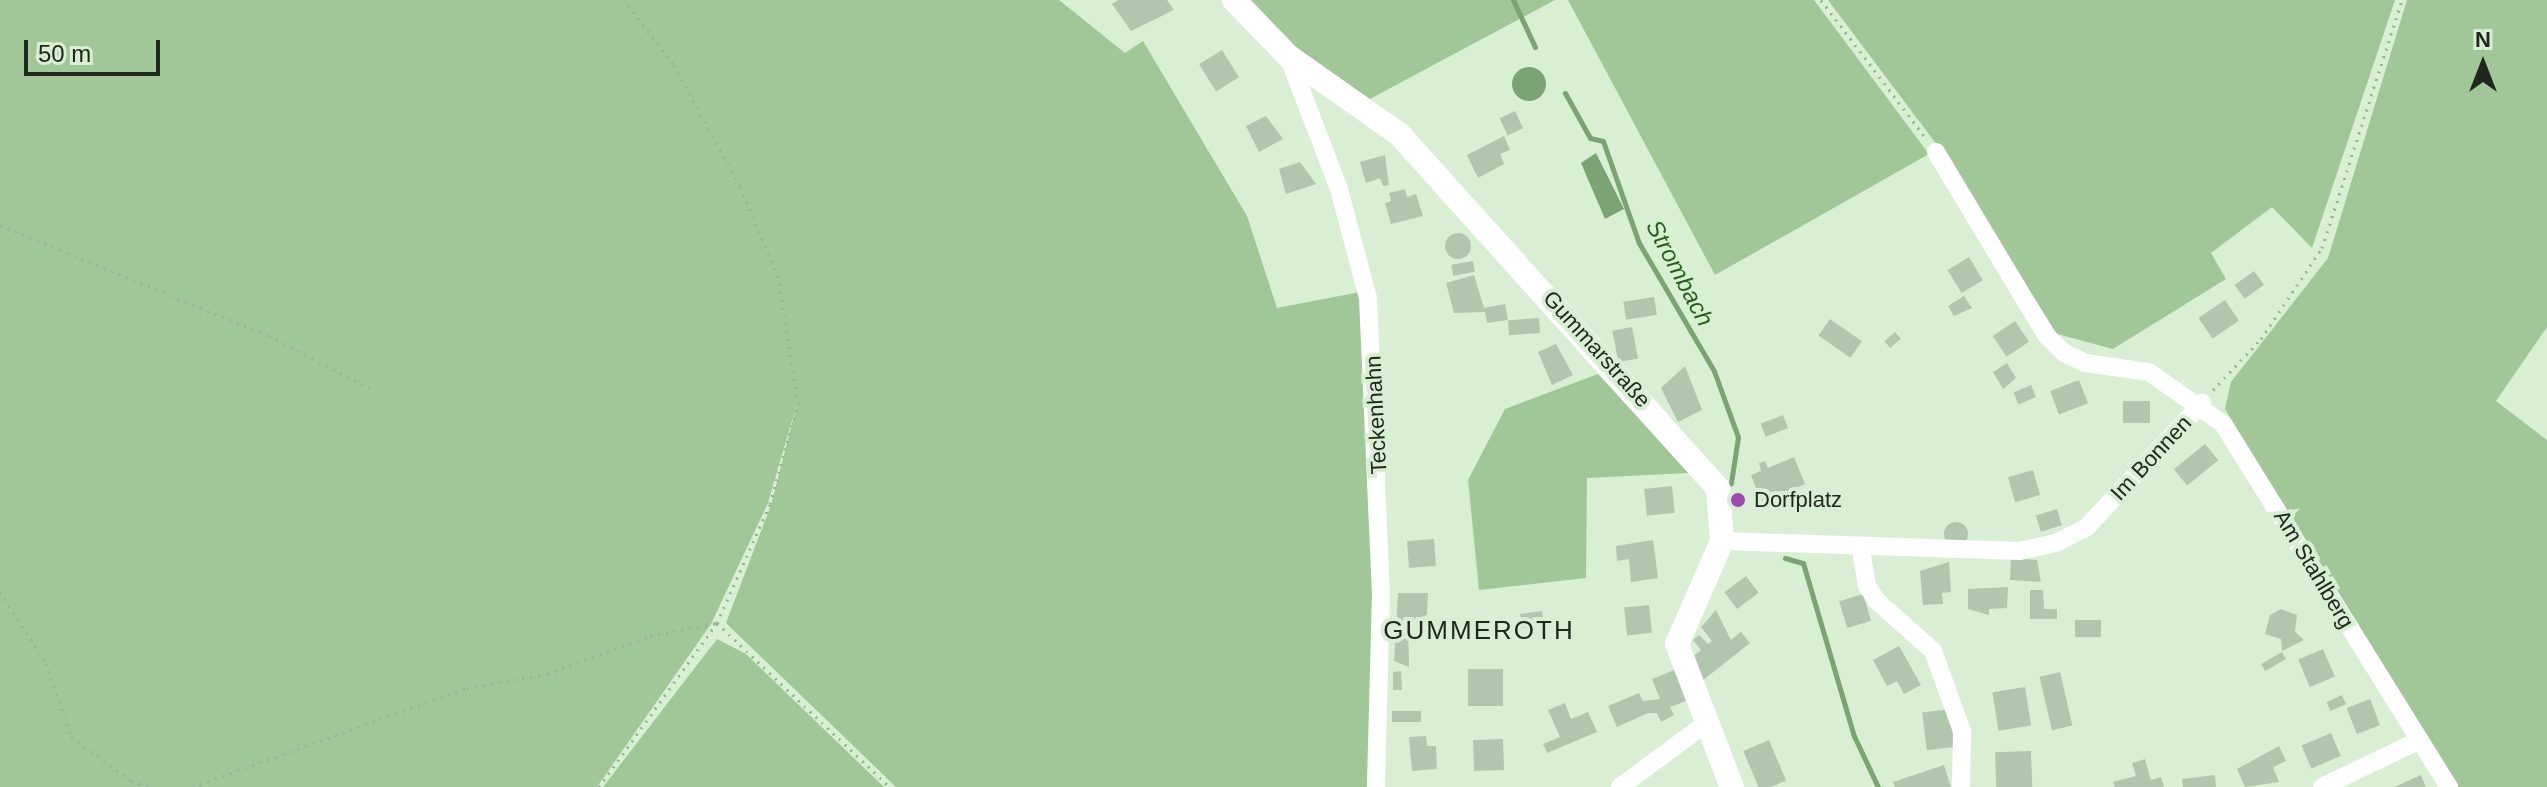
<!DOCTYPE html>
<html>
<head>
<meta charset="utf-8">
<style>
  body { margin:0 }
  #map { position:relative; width:2547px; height:787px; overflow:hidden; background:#d9efd4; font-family:Helvetica,sans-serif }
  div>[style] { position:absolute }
  .green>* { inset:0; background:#a1c798 }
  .water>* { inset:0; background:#7ba373 }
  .round { border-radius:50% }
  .stream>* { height:5px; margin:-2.5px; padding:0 2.5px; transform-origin:2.5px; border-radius:2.5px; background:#7ba373 }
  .building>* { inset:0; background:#b1c7ad; transform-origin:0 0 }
  .path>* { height:3px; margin-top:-1.5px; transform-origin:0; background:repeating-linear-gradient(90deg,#9eb09a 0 2px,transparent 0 8px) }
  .minor>* { height:18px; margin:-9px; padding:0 9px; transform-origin:9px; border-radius:9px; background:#fff }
  .tertiary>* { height:24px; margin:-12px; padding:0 12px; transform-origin:12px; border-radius:12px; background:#fff }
  .dots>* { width:22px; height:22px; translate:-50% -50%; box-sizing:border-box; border:4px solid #d9efd4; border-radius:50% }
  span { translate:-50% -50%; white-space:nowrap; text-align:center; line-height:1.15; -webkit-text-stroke:8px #d9efd4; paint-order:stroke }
  .street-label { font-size:22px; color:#20281e }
  .poi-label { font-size:22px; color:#20281e }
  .left { translate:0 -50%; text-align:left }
  .water-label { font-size:24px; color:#2a5e1d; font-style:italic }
  .quarter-label { font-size:26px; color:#20281e; letter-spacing:2px }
  .north { position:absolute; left:2443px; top:24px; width:80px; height:80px; -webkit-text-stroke:6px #d9efd4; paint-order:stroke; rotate:0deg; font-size:22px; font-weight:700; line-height:32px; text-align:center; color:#20281e }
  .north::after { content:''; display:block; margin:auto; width:28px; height:36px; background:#20281e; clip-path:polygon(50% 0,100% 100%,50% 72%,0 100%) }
  .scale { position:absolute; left:24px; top:40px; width:136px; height:36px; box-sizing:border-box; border:4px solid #20281e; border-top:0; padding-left:10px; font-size:24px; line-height:28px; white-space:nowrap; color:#20281e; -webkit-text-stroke:6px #d9efd4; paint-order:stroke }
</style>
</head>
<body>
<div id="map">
  <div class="green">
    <i style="clip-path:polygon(0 0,1059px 0,1125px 53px,1143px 41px,1247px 216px,1277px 308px,1360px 292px,1373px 589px,1370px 787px,896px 787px,726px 623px,771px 505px,798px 400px,768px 503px,711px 624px,597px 787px,0 787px)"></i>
    <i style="clip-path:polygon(1248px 0,1555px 0,1368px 100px,1282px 37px)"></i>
    <i style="clip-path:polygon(1568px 0,1814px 0,1929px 154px,1715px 275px)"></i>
    <i style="clip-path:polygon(1828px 0,2395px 0,2312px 248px,2272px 207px,2211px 253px,2226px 279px,2113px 349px,2057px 334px,1940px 149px)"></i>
    <i style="clip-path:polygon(2407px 0,2547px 0,2547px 327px,2496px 401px,2547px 440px,2547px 787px,2458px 787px,2225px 409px,2231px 382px,2328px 258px)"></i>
    <i style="clip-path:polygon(1598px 374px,1689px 473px,1587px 478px,1586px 578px,1479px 590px,1468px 480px,1505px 409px)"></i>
    <i style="clip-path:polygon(717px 639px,746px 654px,884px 787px,603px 787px)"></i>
  </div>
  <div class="water">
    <i class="round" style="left:1512px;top:67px;width:34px;height:34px"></i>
    <i style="clip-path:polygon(1596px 153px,1624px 209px,1605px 219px,1581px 163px)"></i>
  </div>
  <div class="stream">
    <i style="left:1513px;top:0;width:52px;rotate:64.9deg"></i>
    <i style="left:1565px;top:93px;width:51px;rotate:60.9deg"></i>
    <i style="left:1590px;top:138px;width:13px;rotate:13deg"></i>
    <i style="left:1603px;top:141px;width:108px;rotate:70.6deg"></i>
    <i style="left:1639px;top:243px;width:148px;rotate:59.6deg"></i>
    <i style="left:1714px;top:371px;width:70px;rotate:70deg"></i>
    <i style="left:1738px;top:437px;width:47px;rotate:98.7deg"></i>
    <i style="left:1785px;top:558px;width:19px;rotate:16deg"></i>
    <i style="left:1803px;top:563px;width:180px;rotate:73.6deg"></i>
    <i style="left:1854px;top:736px;width:56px;rotate:64.8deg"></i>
  </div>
  <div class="building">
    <i style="clip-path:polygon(1118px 0,1167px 0,1174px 10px,1131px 31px,1112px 4px)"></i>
    <i style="left:1222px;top:50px;width:32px;height:27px;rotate:58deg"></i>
    <i style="left:1515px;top:111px;width:19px;height:17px;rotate:65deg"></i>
    <i style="clip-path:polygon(1266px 116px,1283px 139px,1259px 152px,1246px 126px)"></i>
    <i style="clip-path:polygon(1504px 136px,1510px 150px,1500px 154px,1504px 164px,1478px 178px,1467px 155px)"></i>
    <i style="clip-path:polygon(1385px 155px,1389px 185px,1383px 186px,1380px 178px,1366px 183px,1360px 162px)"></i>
    <i style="clip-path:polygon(1300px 162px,1316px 184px,1286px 194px,1279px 169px)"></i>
    <i style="clip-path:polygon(1405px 189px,1407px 197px,1416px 194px,1423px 216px,1391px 224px,1385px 203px,1391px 201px,1389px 193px)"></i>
    <i class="round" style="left:1445px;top:233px;width:26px;height:26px"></i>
    <i style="left:1969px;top:257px;width:27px;height:25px;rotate:59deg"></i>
    <i style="left:1473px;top:261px;width:11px;height:22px;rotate:80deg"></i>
    <i style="left:2254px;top:271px;width:17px;height:24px;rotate:54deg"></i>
    <i style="clip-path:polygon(1474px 275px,1484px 308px,1505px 304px,1508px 320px,1487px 323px,1485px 312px,1454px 313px,1446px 283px)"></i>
    <i style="clip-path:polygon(1964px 296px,1972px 308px,1954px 316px,1948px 306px)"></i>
    <i style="left:1654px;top:297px;width:18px;height:31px;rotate:81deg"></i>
    <i style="left:2225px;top:300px;width:25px;height:32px;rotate:56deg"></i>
    <i style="left:1539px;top:318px;width:15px;height:31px;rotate:86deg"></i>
    <i style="left:1830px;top:319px;width:39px;height:20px;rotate:35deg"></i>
    <i style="left:2015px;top:321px;width:25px;height:27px;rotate:56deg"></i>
    <i style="left:1632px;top:327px;width:32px;height:20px;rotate:79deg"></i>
    <i style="left:1895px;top:332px;width:9px;height:14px;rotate:49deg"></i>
    <i style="clip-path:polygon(1556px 344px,1573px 375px,1552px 385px,1538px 352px)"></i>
    <i style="clip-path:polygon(2007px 363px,2016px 378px,2003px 389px,1993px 372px)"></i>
    <i style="clip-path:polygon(1685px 366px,1702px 410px,1678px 422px,1661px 388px)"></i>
    <i style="left:2079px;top:380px;width:25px;height:31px;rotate:69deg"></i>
    <i style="left:2031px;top:385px;width:13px;height:19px;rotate:67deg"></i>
    <i style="left:2123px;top:401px;width:27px;height:22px"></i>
    <i style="left:1783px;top:415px;width:14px;height:24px;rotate:69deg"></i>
    <i style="left:2205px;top:444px;width:21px;height:40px;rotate:51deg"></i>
    <i style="clip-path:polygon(1794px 457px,1805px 484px,1762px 503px,1751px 475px,1761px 471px,1759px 463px,1765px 461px,1768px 468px)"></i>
    <i style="left:2033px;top:470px;width:26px;height:26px;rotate:74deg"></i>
    <i style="left:1672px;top:486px;width:27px;height:28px;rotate:84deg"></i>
    <i style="left:2057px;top:509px;width:17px;height:22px;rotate:73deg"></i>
    <i class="round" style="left:1944px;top:522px;width:24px;height:24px"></i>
    <i style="left:1434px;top:539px;width:27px;height:27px;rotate:86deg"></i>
    <i style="clip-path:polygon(1653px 540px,1658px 578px,1631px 582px,1629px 559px,1617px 561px,1616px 546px)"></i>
    <i style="clip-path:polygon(2011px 558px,2037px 560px,2041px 582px,2010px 580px)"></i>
    <i style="clip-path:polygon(1949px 562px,1951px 592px,1942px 593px,1943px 604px,1923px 605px,1920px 571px)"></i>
    <i style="left:1746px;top:576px;width:21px;height:27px;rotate:53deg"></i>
    <i style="clip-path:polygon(2008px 587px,2007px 608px,1989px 609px,1989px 615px,1968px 609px,1968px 589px)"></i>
    <i style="clip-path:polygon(2030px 590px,2043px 590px,2044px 609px,2057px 609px,2057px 619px,2030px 619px)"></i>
    <i style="clip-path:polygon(1398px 593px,1428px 593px,1427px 615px,1408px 621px,1409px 667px,1394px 661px)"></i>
    <i style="left:1863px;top:594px;width:28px;height:25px;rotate:73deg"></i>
    <i style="left:1649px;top:605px;width:28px;height:25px;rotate:84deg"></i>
    <i style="clip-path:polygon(2281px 609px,2297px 615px,2295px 632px,2304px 640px,2282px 651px,2281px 639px,2265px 634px,2270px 615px)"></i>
    <i style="clip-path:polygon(1716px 610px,1731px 640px,1741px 632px,1750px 643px,1702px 681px,1687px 661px,1701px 650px,1693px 640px,1699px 635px,1708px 644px,1712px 641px,1701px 627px)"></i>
    <i style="left:1542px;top:611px;width:14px;height:22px;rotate:82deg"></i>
    <i style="left:2075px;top:620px;width:26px;height:17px"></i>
    <i style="clip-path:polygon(1899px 646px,1921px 685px,1904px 694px,1897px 681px,1887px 686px,1873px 660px)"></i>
    <i style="left:2323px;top:649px;width:30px;height:27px;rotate:67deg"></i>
    <i style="left:2282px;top:652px;width:8px;height:24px;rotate:60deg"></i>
    <i style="left:1468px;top:669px;width:35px;height:37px"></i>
    <i style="clip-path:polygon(1677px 669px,1689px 700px,1670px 707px,1674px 715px,1661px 722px,1657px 713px,1648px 713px,1617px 727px,1608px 706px,1639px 693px,1643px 701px,1660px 699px,1652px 679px)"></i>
    <i style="clip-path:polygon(1401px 671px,1402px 690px,1393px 690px,1393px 672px)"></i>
    <i style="left:2060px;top:672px;width:55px;height:21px;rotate:77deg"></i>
    <i style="left:2025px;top:687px;width:39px;height:33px;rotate:81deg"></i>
    <i style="left:2342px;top:695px;width:10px;height:17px;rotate:66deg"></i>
    <i style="left:2370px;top:699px;width:28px;height:25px;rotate:69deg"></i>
    <i style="clip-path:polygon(1565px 703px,1571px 719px,1588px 712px,1597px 732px,1547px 753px,1543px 744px,1560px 737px,1548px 710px)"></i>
    <i style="left:1950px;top:709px;width:38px;height:28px;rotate:83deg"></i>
    <i style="left:1421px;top:711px;width:11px;height:29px;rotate:90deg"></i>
    <i style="left:2331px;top:733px;width:25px;height:32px;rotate:67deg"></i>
    <i style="clip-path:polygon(1426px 736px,1427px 746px,1436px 746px,1437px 769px,1412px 771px,1409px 737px)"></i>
    <i style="left:1503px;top:739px;width:31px;height:30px;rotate:88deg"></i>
    <i style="left:1769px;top:740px;width:44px;height:28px;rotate:67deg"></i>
    <i style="clip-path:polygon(2279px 746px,2286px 761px,2273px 767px,2279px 782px,2245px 787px,2237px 769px)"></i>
    <i style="left:2031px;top:751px;width:36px;height:36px;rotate:88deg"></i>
    <i style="clip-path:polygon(2145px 759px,2151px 780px,2161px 777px,2164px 787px,2115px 787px,2113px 782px,2136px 776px,2132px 763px)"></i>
    <i style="clip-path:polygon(1944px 765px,1951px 787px,1895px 787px,1893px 782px)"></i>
    <i style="clip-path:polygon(2215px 775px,2216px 787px,2183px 787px,2182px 779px)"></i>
    <i style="clip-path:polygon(2421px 775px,2426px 787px,2394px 787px)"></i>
  </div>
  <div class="path">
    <i style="left:1821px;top:0;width:172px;rotate:52.8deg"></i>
    <i style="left:0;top:225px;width:291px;rotate:22.4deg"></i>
    <i style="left:269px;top:336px;width:119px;rotate:27.4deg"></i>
    <i style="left:2213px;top:390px;width:70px;rotate:-46.7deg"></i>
    <i style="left:2261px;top:339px;width:110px;rotate:-56.2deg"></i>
    <i style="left:2322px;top:248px;width:261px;rotate:-72.1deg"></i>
    <i style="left:0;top:592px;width:85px;rotate:57.1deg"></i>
    <i style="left:46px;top:663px;width:78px;rotate:71.3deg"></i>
    <i style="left:71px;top:737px;width:74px;rotate:36.3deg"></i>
    <i style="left:131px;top:781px;width:21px;rotate:17deg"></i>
    <i style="left:192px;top:787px;width:292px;rotate:-19.8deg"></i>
    <i style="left:467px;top:688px;width:81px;rotate:-9.9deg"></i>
    <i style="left:547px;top:674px;width:110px;rotate:-20.3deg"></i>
    <i style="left:650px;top:636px;width:68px;rotate:-11deg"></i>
    <i style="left:717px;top:623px;width:238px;rotate:43.5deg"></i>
    <i style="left:599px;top:787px;width:202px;rotate:-54.3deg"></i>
    <i style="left:717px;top:623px;width:130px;rotate:-66deg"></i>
    <i style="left:770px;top:504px;width:104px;rotate:-74.4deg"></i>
    <i style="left:798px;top:404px;width:129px;rotate:-98.9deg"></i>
    <i style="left:778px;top:277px;width:99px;rotate:-112.7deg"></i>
    <i style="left:740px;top:186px;width:139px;rotate:-118.8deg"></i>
    <i style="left:673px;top:64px;width:81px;rotate:-127.4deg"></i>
  </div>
  <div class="minor">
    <i style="left:1288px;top:56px;width:142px;rotate:69deg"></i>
    <i style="left:1339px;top:189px;width:113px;rotate:75.1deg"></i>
    <i style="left:1368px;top:298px;width:294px;rotate:87.5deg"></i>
    <i style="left:1381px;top:592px;width:195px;rotate:91.5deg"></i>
    <i style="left:1936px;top:152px;width:214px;rotate:59deg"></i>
    <i style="left:2046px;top:335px;width:25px;rotate:45deg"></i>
    <i style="left:2064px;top:353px;width:23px;rotate:25deg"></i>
    <i style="left:2085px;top:363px;width:65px;rotate:8deg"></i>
    <i style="left:2149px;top:372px;width:90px;rotate:35.1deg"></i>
    <i style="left:2223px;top:424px;width:428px;rotate:58.1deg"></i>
    <i style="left:1722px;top:541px;width:298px;rotate:1.9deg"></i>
    <i style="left:2020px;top:551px;width:37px;rotate:-13deg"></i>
    <i style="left:2056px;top:543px;width:34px;rotate:-27deg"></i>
    <i style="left:2086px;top:528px;width:171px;rotate:-47.1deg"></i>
    <i style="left:1861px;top:549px;width:37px;rotate:81deg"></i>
    <i style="left:1867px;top:586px;width:18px;rotate:56deg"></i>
    <i style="left:1877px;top:601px;width:75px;rotate:41.8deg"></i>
    <i style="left:1933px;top:651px;width:85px;rotate:70.1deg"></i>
    <i style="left:1962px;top:731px;width:56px;rotate:91deg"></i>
    <i style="left:1620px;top:787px;width:106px;rotate:-36.5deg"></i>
    <i style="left:2322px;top:787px;width:106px;rotate:-25.6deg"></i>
  </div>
  <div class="tertiary">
    <i style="left:1234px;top:0;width:78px;rotate:46deg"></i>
    <i style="left:1288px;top:56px;width:136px;rotate:35.1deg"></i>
    <i style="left:1399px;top:134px;width:477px;rotate:48deg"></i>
    <i style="left:1718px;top:488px;width:53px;rotate:85.7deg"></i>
    <i style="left:1722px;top:541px;width:112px;rotate:113.6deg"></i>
    <i style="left:1677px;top:644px;width:153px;rotate:69deg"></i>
  </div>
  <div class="dots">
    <i style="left:1738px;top:500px;background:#a047b3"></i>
  </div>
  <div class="street-label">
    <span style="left:1597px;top:349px;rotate:48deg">Gummarstraße</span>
    <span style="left:1376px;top:415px;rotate:-93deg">Teckenhahn</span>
    <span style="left:2151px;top:458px;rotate:-47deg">Im Bonnen</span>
    <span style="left:2314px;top:569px;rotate:59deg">Am Stahlberg</span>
  </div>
  <div class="poi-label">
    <span class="left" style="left:1754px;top:500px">Dorfplatz</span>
  </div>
  <div class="water-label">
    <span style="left:1680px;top:273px;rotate:62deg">Strombach</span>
  </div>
  <div class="quarter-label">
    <span style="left:1479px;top:631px">GUMMEROTH</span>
  </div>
  <div class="north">N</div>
  <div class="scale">50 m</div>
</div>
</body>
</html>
